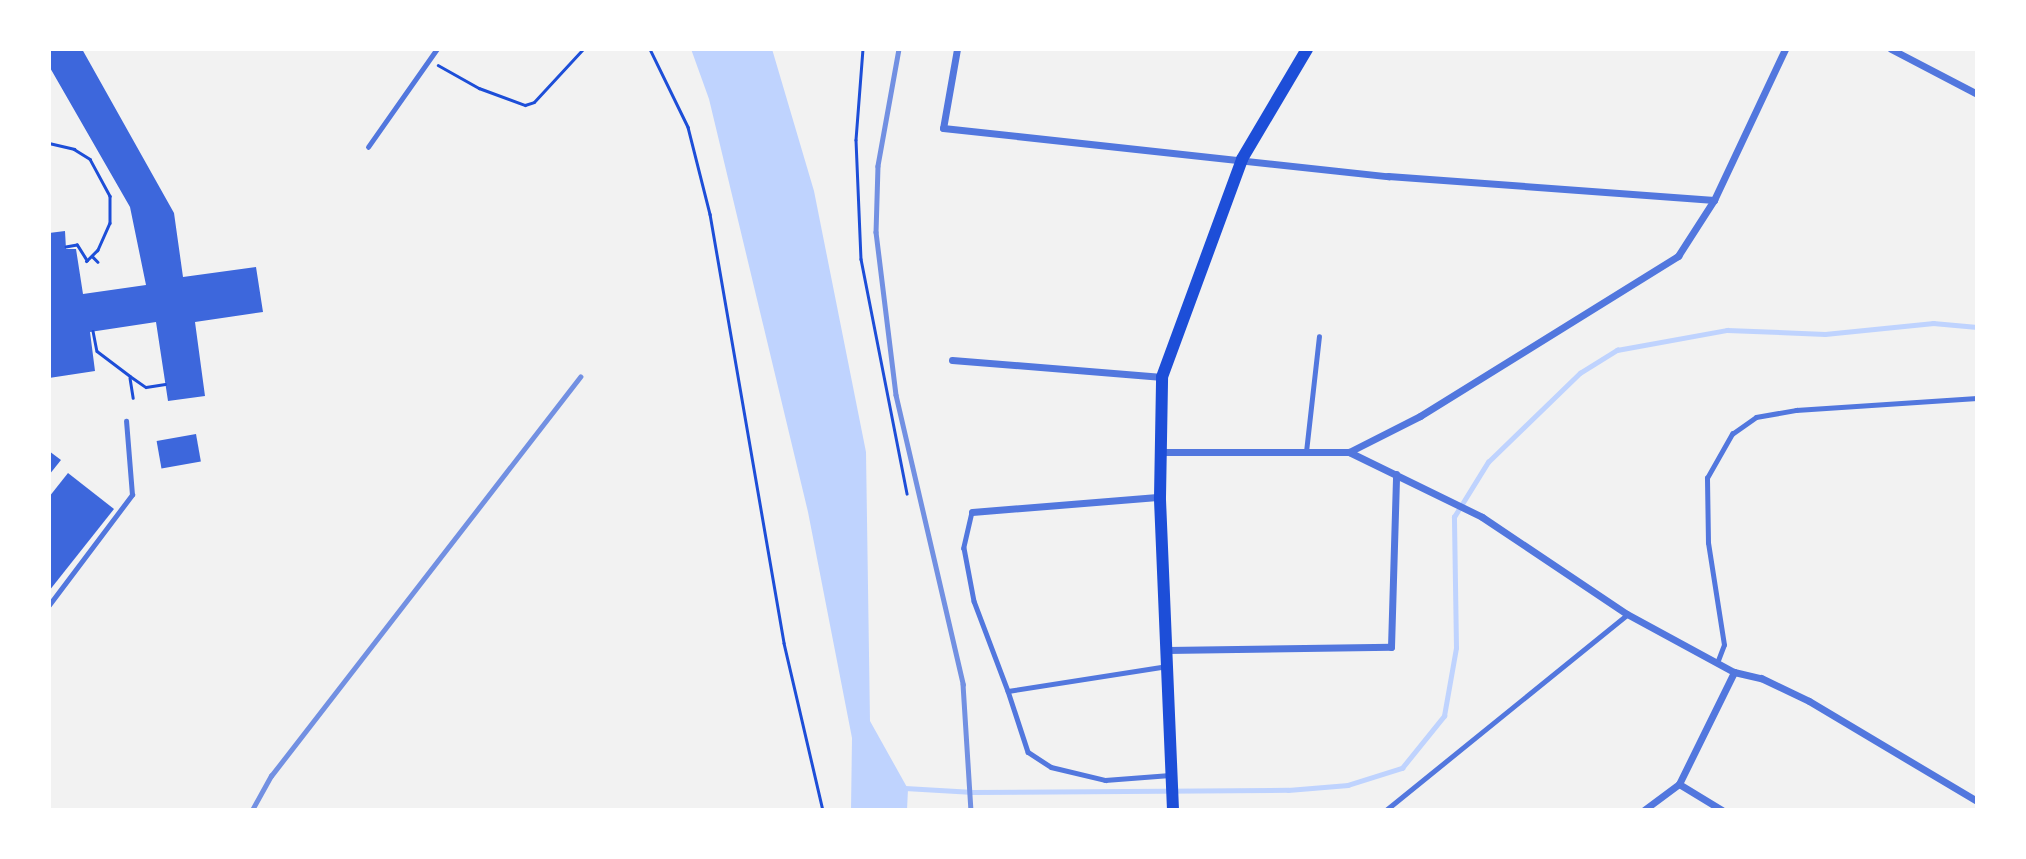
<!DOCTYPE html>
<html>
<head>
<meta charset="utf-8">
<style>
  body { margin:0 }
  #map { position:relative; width:2026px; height:859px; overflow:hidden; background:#f2f2f2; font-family:Roboto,sans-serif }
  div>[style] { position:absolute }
  .water>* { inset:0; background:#bfd3fe }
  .stream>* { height:4.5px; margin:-2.25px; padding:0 2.25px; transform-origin:2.25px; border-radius:2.25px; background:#bfd3fe }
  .building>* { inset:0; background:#3d67dc; transform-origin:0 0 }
  .path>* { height:2.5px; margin:-1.25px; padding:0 1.25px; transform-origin:1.25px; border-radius:1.25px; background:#1d4ed8 }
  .service>* { height:4.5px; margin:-2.25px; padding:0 2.25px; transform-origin:2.25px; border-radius:2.25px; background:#5277de }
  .minor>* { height:7px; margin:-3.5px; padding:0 3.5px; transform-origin:3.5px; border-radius:3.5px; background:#5277de }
  .primary>* { height:12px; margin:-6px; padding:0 6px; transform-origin:6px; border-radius:6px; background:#1d4ed8 }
  .rail>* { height:4.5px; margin:-2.25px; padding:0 2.25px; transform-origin:2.25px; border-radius:2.25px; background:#7290e2 }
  span { translate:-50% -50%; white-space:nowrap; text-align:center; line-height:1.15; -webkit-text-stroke:5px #fff; paint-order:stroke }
  .frame { position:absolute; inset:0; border:51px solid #fff; pointer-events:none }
</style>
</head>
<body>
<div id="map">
  <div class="water">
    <i style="clip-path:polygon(691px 49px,772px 49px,814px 191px,866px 452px,870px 721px,908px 789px,907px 810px,851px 810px,852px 738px,808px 512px,709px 99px)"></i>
  </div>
  <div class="stream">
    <i style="left:905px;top:788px;width:68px;rotate:3.4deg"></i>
    <i style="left:973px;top:792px;width:315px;rotate:-0.4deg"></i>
    <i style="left:1288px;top:790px;width:60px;rotate:-4.8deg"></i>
    <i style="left:1348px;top:785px;width:57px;rotate:-17.5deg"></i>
    <i style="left:1402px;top:768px;width:67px;rotate:-51.1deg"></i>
    <i style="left:1444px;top:716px;width:69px;rotate:-80deg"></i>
    <i style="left:1456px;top:648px;width:131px;rotate:-90.9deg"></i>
    <i style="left:1454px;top:517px;width:65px;rotate:-58.3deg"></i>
    <i style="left:1488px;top:462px;width:128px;rotate:-44.1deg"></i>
    <i style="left:1580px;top:373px;width:44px;rotate:-31.9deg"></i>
    <i style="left:1617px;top:350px;width:112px;rotate:-10.3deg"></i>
    <i style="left:1727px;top:330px;width:98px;rotate:2.3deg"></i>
    <i style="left:1825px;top:334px;width:109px;rotate:-5.8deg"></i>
    <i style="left:1933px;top:323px;width:44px;rotate:5.2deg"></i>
  </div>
  <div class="building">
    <i style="clip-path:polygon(54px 49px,82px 49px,174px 213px,183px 277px,256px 267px,263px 312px,195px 322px,205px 396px,168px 401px,156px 322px,90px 332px,95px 371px,49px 378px,49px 233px,65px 231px,66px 249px,76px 249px,83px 294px,146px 285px,130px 207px,49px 66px,49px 52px)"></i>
    <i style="left:196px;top:434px;width:28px;height:40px;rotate:80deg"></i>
    <i style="clip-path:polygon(49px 451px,61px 460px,49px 475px)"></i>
    <i style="clip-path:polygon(68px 473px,114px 509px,49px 591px,49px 497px)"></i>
  </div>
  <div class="path">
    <i style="left:650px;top:49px;width:87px;rotate:64deg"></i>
    <i style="left:688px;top:127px;width:90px;rotate:75.8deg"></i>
    <i style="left:710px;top:214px;width:435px;rotate:80.2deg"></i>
    <i style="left:784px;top:643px;width:171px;rotate:76.9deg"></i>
    <i style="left:863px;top:49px;width:91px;rotate:94.4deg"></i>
    <i style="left:856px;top:140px;width:119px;rotate:87.6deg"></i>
    <i style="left:861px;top:259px;width:239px;rotate:78.9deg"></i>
    <i style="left:438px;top:65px;width:47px;rotate:29.3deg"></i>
    <i style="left:479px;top:88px;width:49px;rotate:20.3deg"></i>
    <i style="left:525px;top:105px;width:9px;rotate:-18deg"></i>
    <i style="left:534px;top:102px;width:72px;rotate:-47.2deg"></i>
    <i style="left:49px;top:143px;width:26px;rotate:13deg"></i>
    <i style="left:74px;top:149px;width:19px;rotate:32deg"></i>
    <i style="left:90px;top:159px;width:42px;rotate:61.6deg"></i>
    <i style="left:110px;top:196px;width:27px;rotate:90deg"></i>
    <i style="left:110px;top:223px;width:30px;rotate:114deg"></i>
    <i style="left:98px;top:250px;width:16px;rotate:135deg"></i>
    <i style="left:87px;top:261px;width:19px;rotate:-122deg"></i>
    <i style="left:77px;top:245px;width:11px;rotate:170deg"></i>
    <i style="left:92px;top:256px;width:8px;rotate:45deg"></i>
    <i style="left:93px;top:331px;width:20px;rotate:79deg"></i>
    <i style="left:97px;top:351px;width:41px;rotate:37.1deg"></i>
    <i style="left:130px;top:376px;width:19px;rotate:35deg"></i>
    <i style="left:146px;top:387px;width:19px;rotate:-9deg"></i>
    <i style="left:130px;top:378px;width:20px;rotate:81deg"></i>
  </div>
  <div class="service">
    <i style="left:368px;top:147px;width:120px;rotate:-54.9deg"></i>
    <i style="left:1306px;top:452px;width:116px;rotate:-83.6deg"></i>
    <i style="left:972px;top:512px;width:37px;rotate:103deg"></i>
    <i style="left:964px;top:548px;width:54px;rotate:79.3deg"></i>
    <i style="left:974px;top:601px;width:96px;rotate:69.3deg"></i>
    <i style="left:1008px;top:691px;width:161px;rotate:-8.9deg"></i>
    <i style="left:49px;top:605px;width:138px;rotate:-53deg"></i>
    <i style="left:132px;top:495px;width:74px;rotate:-94.6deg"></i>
    <i style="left:1717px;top:663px;width:19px;rotate:-69deg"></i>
    <i style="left:1724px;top:645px;width:103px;rotate:-98.9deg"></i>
    <i style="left:1708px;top:543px;width:65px;rotate:-90.9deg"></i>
    <i style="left:1707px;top:478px;width:51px;rotate:-60.4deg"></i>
    <i style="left:1732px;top:434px;width:29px;rotate:-35deg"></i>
    <i style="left:1756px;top:417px;width:41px;rotate:-9.9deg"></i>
    <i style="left:1796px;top:410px;width:181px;rotate:-3.8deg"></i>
    <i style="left:1008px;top:691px;width:64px;rotate:71.8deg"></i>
    <i style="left:1028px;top:752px;width:27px;rotate:33deg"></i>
    <i style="left:1051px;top:767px;width:56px;rotate:13.5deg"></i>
    <i style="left:1105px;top:780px;width:65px;rotate:-4.4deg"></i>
    <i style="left:1386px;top:810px;width:310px;rotate:-39deg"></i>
  </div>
  <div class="minor">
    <i style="left:957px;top:49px;width:80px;rotate:100deg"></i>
    <i style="left:943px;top:128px;width:448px;rotate:6.2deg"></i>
    <i style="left:1388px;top:176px;width:327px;rotate:4.2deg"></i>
    <i style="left:1891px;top:49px;width:97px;rotate:27.6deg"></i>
    <i style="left:952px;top:360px;width:211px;rotate:4.6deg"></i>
    <i style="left:1160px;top:452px;width:189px"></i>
    <i style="left:1349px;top:452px;width:148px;rotate:26deg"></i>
    <i style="left:1482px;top:517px;width:174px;rotate:33.8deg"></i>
    <i style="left:1627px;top:614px;width:122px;rotate:28.5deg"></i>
    <i style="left:1734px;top:672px;width:28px;rotate:13deg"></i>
    <i style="left:1761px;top:678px;width:53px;rotate:25.6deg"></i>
    <i style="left:1809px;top:701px;width:196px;rotate:30.8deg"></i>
    <i style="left:1349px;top:452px;width:80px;rotate:-26.9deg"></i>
    <i style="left:1420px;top:416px;width:304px;rotate:-31.8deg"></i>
    <i style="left:1678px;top:256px;width:67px;rotate:-57.3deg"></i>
    <i style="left:1714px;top:200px;width:167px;rotate:-64.8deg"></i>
    <i style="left:972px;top:512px;width:189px;rotate:-4.6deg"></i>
    <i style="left:1167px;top:650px;width:224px;rotate:-0.8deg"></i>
    <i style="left:1391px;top:647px;width:173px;rotate:-88.3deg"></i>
    <i style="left:1679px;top:784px;width:50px;rotate:31.2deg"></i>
    <i style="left:1644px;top:810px;width:44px;rotate:-36.6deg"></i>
    <i style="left:1679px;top:784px;width:125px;rotate:-63.8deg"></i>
  </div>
  <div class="primary">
    <i style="left:1173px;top:810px;width:313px;rotate:-92.4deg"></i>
    <i style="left:1160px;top:497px;width:120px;rotate:-89deg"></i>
    <i style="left:1162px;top:377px;width:232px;rotate:-69.8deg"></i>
    <i style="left:1242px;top:159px;width:128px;rotate:-59.4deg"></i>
  </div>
  <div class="rail">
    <i style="left:899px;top:49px;width:119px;rotate:100.2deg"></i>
    <i style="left:878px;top:166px;width:66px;rotate:91.7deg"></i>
    <i style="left:876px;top:232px;width:164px;rotate:83deg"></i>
    <i style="left:896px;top:395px;width:297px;rotate:76.9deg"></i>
    <i style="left:963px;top:684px;width:126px;rotate:86.4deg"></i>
    <i style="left:252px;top:810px;width:39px;rotate:-61deg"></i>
    <i style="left:271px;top:776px;width:505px;rotate:-52.24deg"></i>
  </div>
  <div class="frame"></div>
</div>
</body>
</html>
